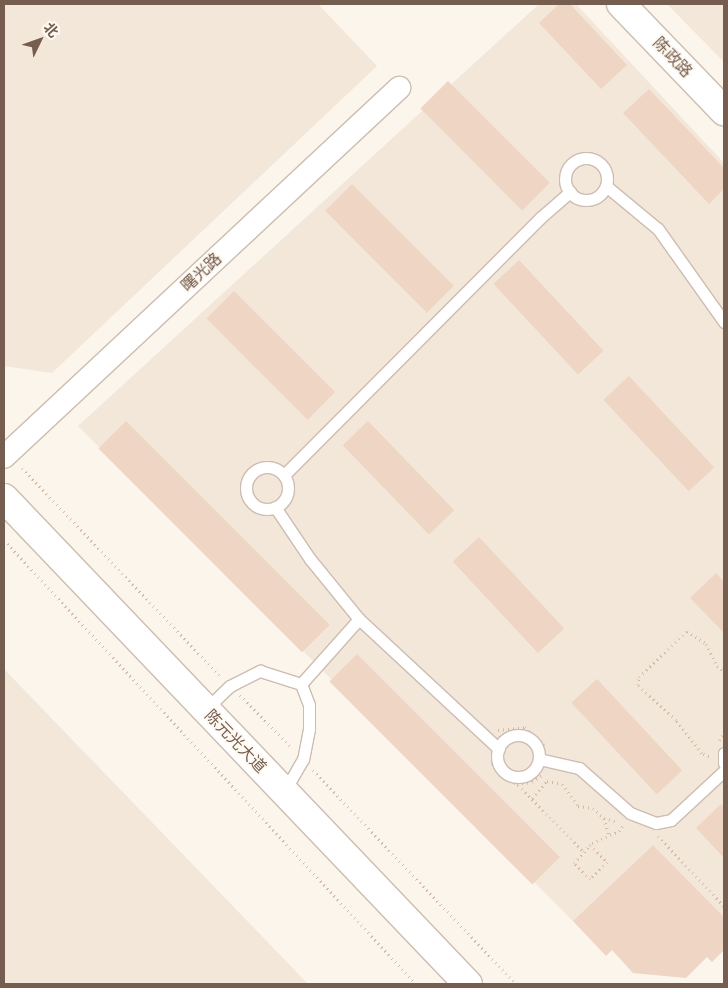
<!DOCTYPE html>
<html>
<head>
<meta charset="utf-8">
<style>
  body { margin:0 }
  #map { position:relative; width:728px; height:988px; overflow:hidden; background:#fbf5eb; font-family:Manrope,"Noto Sans SC",sans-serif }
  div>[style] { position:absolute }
  .residential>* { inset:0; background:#f3e7da }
  .building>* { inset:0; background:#efd5c4; transform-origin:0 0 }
  .path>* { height:3px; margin-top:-1.5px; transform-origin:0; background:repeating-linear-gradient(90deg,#d5b9a7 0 1px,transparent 0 5px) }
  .roads { filter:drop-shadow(1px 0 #cdbdb1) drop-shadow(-1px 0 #cdbdb1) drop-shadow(0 1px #cdbdb1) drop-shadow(0 -1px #cdbdb1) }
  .service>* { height:11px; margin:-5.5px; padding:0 5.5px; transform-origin:5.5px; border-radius:5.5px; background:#fff }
  .service>.ring { margin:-5.5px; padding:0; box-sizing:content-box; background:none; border:11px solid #fff; border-radius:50% }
  .minor>* { height:22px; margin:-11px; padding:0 11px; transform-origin:11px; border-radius:11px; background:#fff }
  .tertiary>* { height:28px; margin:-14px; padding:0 14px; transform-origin:14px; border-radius:14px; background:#fff }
  .secondary>* { height:28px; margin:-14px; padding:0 14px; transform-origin:14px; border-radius:14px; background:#fff }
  span { translate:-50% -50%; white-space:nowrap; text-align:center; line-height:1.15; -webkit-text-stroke:4px #fef9f1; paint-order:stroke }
  .street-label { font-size:16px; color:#755d4f }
  .frame { position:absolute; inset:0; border:5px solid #755d4f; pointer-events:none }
  .north { position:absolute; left:15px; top:15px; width:50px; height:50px; -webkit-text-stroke:4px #fef9f1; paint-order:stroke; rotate:48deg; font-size:14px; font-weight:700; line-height:20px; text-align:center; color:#755d4f }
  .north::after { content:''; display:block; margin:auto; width:18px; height:22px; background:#755d4f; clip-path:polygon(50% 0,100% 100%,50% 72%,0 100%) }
</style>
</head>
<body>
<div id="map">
  <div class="residential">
    <i style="clip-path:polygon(4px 4px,318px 4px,377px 66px,52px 373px,4px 366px)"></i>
    <i style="clip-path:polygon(539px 4px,576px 4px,724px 163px,724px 917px,653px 845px,573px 921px,78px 426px)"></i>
    <i style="clip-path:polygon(667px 4px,724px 4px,724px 62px)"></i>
    <i style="clip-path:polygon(4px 669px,308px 984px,4px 984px)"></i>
  </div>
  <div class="building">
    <i style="clip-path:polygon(559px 4px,570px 4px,627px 65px,601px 89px,539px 23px)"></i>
    <i style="left:448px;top:81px;width:144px;height:39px;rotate:45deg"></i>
    <i style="clip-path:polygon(649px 89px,724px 168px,724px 189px,709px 204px,623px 113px)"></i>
    <i style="left:352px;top:184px;width:144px;height:38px;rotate:45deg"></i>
    <i style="left:519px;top:260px;width:124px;height:35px;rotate:47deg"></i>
    <i style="left:234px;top:291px;width:143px;height:39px;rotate:45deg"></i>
    <i style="left:629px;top:376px;width:125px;height:35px;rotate:47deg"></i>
    <i style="left:126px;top:421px;width:288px;height:39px;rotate:45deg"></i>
    <i style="left:368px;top:421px;width:124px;height:35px;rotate:46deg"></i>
    <i style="left:479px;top:537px;width:125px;height:36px;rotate:47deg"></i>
    <i style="clip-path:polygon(716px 573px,724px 582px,724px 633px,690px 598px)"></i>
    <i style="left:357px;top:654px;width:287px;height:39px;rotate:45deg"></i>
    <i style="left:597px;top:679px;width:125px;height:35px;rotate:47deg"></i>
    <i style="clip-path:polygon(721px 804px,724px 807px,724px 858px,696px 828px)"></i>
    <i style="clip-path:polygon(653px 845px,724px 917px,724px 950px,712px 962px,707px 957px,686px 978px,633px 973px,612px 950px,606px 956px,573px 921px)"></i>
  </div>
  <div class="path">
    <i style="left:22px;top:468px;width:289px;rotate:46.4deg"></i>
    <i style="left:4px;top:540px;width:606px;rotate:47.14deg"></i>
    <i style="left:240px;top:695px;width:74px;rotate:45.5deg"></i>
    <i style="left:498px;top:730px;width:27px;rotate:-6deg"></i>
    <i style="left:525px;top:727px;width:26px;rotate:43deg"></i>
    <i style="left:719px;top:740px;width:9px;rotate:-54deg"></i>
    <i style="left:709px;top:756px;width:8px;rotate:-157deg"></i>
    <i style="left:702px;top:753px;width:42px;rotate:-128.2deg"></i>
    <i style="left:676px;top:720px;width:52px;rotate:-137.4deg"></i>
    <i style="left:638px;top:685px;width:8px;rotate:-83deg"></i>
    <i style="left:639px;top:677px;width:66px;rotate:-43.8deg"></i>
    <i style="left:687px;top:631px;width:23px;rotate:34deg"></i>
    <i style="left:706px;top:644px;width:25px;rotate:63deg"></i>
    <i style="left:717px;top:666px;width:9px;rotate:36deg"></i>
    <i style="left:492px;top:763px;width:16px;rotate:50deg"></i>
    <i style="left:502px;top:775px;width:17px;rotate:31deg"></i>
    <i style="left:517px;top:784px;width:15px;rotate:-8deg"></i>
    <i style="left:532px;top:782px;width:14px;rotate:-34deg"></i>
    <i style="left:313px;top:770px;width:295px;rotate:46.5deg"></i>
    <i style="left:518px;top:785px;width:94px;rotate:45.4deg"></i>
    <i style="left:532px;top:798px;width:23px;rotate:-49deg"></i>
    <i style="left:547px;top:781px;width:15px;rotate:11deg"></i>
    <i style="left:562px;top:784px;width:27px;rotate:54deg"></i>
    <i style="left:578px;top:806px;width:15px;rotate:8deg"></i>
    <i style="left:593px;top:808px;width:15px;rotate:42deg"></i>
    <i style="left:604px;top:818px;width:19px;rotate:74deg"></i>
    <i style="left:604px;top:818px;width:14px;rotate:17deg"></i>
    <i style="left:658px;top:836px;width:96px;rotate:46.7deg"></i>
    <i style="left:590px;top:845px;width:24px;rotate:45deg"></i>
    <i style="left:607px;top:862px;width:24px;rotate:135deg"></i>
    <i style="left:590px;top:879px;width:23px;rotate:-135deg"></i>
    <i style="left:574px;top:863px;width:15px;rotate:-48deg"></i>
    <i style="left:584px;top:852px;width:9px;rotate:-49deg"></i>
    <i style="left:590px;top:845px;width:3px;rotate:-45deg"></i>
    <i style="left:592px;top:843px;width:30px;rotate:-24deg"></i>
    <i style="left:619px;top:831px;width:7px;rotate:-56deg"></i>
  </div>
  <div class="roads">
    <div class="service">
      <i class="ring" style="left:565px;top:158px;width:31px;height:31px"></i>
      <i style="left:606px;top:186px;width:67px;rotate:39.6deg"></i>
      <i style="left:658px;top:229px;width:114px;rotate:54.6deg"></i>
      <i class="ring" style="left:246px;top:467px;width:31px;height:31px"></i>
      <i style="left:284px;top:475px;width:363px;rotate:-45.1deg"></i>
      <i style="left:540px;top:218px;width:40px;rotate:-41deg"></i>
      <i style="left:275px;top:507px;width:63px;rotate:56.1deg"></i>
      <i style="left:310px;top:559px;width:77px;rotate:50.8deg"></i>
      <i style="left:359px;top:619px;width:191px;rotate:42.9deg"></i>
      <i style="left:301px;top:684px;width:87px;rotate:-48.3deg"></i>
      <i style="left:206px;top:709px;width:33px;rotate:-44deg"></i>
      <i style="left:230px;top:686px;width:34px;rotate:-27deg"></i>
      <i style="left:260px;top:671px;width:43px;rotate:17.6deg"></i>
      <i style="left:301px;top:684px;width:22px;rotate:69deg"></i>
      <i style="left:309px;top:705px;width:24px;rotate:90deg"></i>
      <i style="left:309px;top:729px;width:31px;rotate:101deg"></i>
      <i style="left:303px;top:759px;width:38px;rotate:120deg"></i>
      <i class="ring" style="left:497px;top:735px;width:31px;height:31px"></i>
      <i style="left:724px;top:753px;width:10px;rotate:90deg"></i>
      <i style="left:539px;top:759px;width:41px;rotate:12.7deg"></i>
      <i style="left:579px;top:768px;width:68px;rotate:41.4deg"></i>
      <i style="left:630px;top:813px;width:28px;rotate:21deg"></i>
      <i style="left:656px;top:823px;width:15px;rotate:-11deg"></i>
      <i style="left:671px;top:820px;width:72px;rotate:-42.8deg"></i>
    </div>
    <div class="minor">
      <i style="left:4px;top:457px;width:541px;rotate:-43.05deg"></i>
    </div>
    <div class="tertiary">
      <i style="left:621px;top:4px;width:149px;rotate:46.1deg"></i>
    </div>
    <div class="secondary">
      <i style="left:4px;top:498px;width:672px;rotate:46.33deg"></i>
    </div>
  </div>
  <div class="street-label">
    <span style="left:673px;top:57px;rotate:46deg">陈政路</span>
    <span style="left:201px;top:272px;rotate:-43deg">曙光路</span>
    <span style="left:236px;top:741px;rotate:46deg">陈元光大道</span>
  </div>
  <div class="frame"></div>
  <div class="north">北</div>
</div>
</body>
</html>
